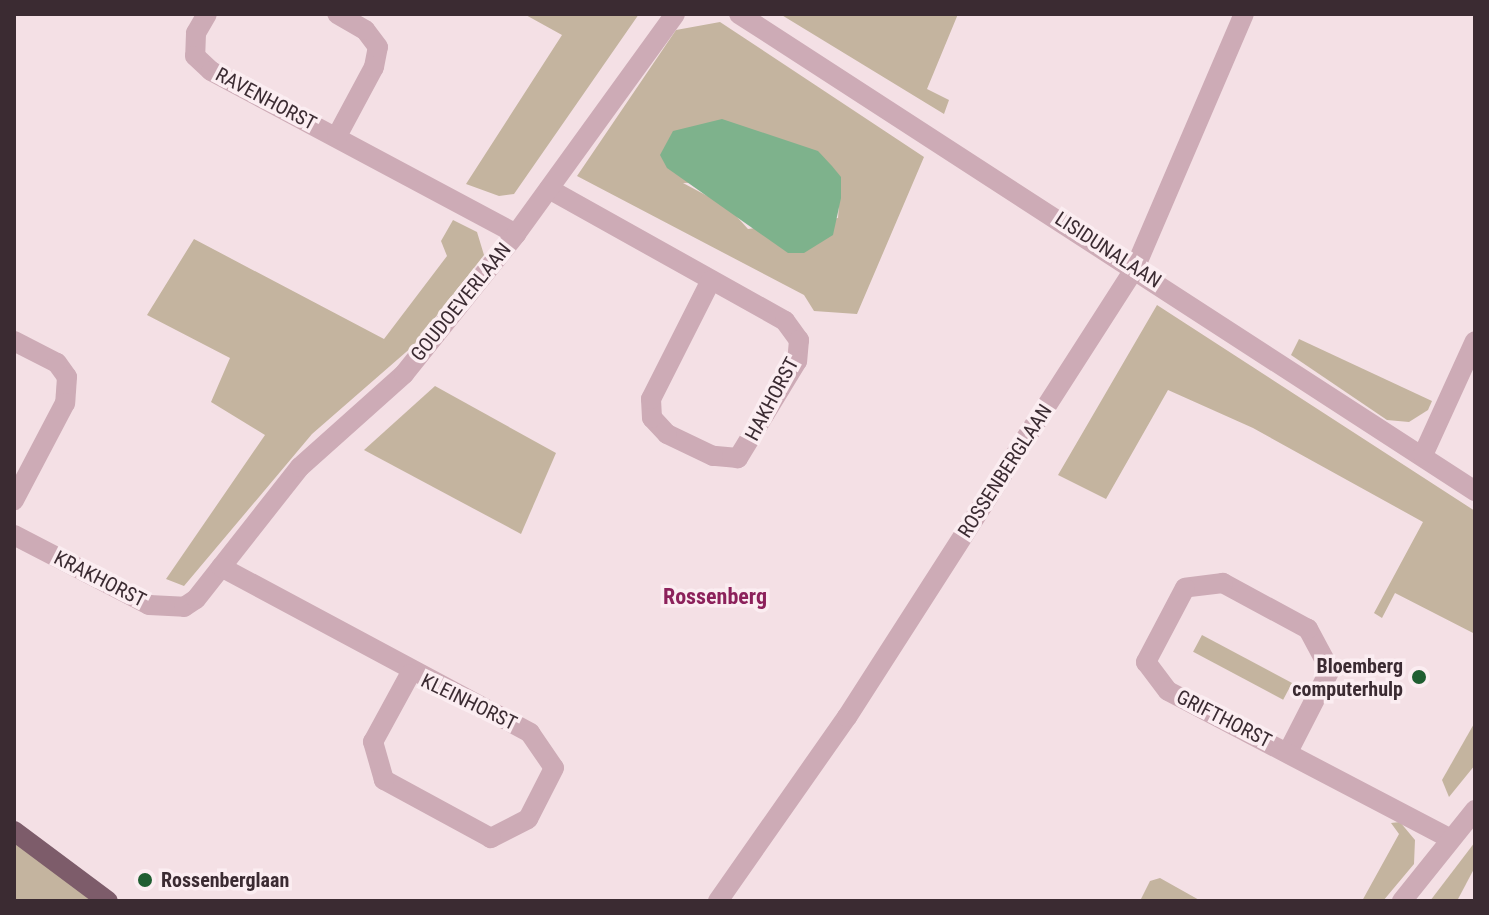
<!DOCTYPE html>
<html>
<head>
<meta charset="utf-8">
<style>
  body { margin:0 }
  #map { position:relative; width:1489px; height:915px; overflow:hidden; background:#f4e0e5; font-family:"Roboto Condensed",sans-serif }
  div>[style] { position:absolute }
  .green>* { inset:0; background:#c4b49f; transform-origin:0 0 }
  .water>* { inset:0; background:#7eb28c }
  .minor>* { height:20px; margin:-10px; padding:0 10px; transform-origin:10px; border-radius:10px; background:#cdabb6 }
  .major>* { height:20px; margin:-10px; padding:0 10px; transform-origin:10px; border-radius:10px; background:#7d5c6a }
  .dots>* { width:22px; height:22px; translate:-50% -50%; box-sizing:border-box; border:4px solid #fbedf1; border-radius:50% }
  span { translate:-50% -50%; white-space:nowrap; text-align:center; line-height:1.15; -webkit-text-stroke:7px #fbedf1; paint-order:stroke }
  .street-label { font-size:20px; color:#3b2b32 }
  .poi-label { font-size:20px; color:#3b2b32; font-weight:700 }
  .right { translate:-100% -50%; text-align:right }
  .left { translate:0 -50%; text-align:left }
  .neighbourhood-label { font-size:22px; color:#8c215b; font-weight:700 }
  .frame { position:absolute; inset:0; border:16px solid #3b2b32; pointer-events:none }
</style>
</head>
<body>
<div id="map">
  <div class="green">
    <i style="clip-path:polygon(524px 14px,639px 14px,514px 194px,499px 196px,466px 184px,562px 35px)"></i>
    <i style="clip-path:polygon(780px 14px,958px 14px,927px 89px,949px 100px,944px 114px)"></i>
    <i style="clip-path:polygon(evenodd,720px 22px,924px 157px,857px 314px,814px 311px,804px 295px,577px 176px,676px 30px,720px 22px,841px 178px,838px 218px,748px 229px,728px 207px,683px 183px,841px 178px)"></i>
    <i style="clip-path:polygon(453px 220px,477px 232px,484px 255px,413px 346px,312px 434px,184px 586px,166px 579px,265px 435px,211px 402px,230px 358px,147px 315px,194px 239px,384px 339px,447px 256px,441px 241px)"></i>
    <i style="clip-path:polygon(1157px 305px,1475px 511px,1475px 634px,1395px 593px,1382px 618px,1374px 613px,1423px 522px,1253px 428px,1168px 390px,1106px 499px,1058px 475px)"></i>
    <i style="clip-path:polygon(1299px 339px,1432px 401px,1428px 410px,1409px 422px,1387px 420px,1291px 355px)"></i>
    <i style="clip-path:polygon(435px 386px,556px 453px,521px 534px,364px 450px)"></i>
    <i style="left:1202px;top:635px;width:102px;height:19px;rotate:28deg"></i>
    <i style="clip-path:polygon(1475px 722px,1475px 765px,1449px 797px,1442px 780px)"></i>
    <i style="clip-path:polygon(1400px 822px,1415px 840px,1414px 864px,1383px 901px,1362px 901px,1399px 834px,1391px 823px)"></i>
    <i style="clip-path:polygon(14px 841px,92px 901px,14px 901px)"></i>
    <i style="clip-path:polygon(1475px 842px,1475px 867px,1457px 901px,1430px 901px)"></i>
    <i style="clip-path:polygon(1160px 878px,1176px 887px,1201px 901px,1140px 901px,1150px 881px)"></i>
  </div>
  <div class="water">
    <i style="clip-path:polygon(722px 119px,818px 151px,832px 166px,841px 177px,841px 198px,833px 235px,804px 253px,788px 253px,667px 168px,660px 155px,673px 131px)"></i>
  </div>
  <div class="minor">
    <i style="left:207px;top:14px;width:22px;rotate:120deg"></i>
    <i style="left:196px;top:33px;width:23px;rotate:92deg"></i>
    <i style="left:195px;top:56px;width:22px;rotate:43deg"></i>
    <i style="left:211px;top:71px;width:346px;rotate:28.1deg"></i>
    <i style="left:739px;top:14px;width:877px;rotate:32.95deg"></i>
    <i style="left:337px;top:136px;width:78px;rotate:-61.8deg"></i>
    <i style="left:374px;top:67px;width:20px;rotate:-79deg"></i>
    <i style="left:378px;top:47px;width:21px;rotate:-127deg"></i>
    <i style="left:365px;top:30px;width:32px;rotate:-150deg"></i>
    <i style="left:549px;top:189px;width:270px;rotate:29.2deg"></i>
    <i style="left:785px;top:321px;width:24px;rotate:54deg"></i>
    <i style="left:799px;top:340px;width:21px;rotate:95deg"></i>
    <i style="left:797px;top:361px;width:114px;rotate:121.3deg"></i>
    <i style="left:738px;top:458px;width:25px;rotate:-175deg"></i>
    <i style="left:713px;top:456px;width:51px;rotate:-154.4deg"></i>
    <i style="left:667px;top:434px;width:22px;rotate:-133deg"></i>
    <i style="left:652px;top:418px;width:19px;rotate:-93deg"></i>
    <i style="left:651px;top:399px;width:133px;rotate:-63.2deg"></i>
    <i style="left:14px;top:341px;width:48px;rotate:27.1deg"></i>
    <i style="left:57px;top:363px;width:17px;rotate:54deg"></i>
    <i style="left:67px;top:377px;width:26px;rotate:94deg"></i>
    <i style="left:65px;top:403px;width:110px;rotate:117.7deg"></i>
    <i style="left:1423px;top:455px;width:125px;rotate:-65.5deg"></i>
    <i style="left:14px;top:535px;width:152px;rotate:27.4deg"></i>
    <i style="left:149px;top:605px;width:35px;rotate:3deg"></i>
    <i style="left:184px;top:607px;width:14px;rotate:-34deg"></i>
    <i style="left:196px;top:599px;width:168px;rotate:-51.8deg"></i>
    <i style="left:300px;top:467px;width:140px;rotate:-41.8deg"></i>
    <i style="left:404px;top:374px;width:179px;rotate:-51.3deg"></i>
    <i style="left:516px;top:234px;width:271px;rotate:-54.1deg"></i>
    <i style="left:221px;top:567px;width:351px;rotate:28.2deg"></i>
    <i style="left:530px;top:733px;width:42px;rotate:55.6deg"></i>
    <i style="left:554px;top:768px;width:57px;rotate:117deg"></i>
    <i style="left:528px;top:819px;width:42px;rotate:152.8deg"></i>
    <i style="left:491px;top:838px;width:122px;rotate:-151.5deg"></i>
    <i style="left:384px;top:780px;width:40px;rotate:-106deg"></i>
    <i style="left:373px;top:742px;width:77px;rotate:-61.4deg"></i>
    <i style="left:1288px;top:752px;width:92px;rotate:-62.9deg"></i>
    <i style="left:1330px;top:670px;width:47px;rotate:-118.2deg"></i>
    <i style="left:1308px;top:629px;width:97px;rotate:-151.6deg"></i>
    <i style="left:1223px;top:583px;width:38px;rotate:173deg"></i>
    <i style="left:1185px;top:588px;width:84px;rotate:117.8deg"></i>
    <i style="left:1146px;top:662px;width:36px;rotate:53deg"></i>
    <i style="left:1168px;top:691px;width:319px;rotate:27.6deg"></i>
    <i style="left:718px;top:901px;width:225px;rotate:-55deg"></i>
    <i style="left:847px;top:717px;width:533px;rotate:-57.32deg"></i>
    <i style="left:1135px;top:268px;width:276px;rotate:-66.8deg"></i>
    <i style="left:1402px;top:901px;width:117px;rotate:-51.3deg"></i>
  </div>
  <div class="major">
    <i style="left:14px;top:831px;width:117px;rotate:36.7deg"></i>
  </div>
  <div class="dots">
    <i style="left:1419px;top:677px;background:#1f5e31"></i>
    <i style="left:145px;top:880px;background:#1f5e31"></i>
  </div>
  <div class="street-label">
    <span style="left:266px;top:99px;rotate:28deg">RAVENHORST</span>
    <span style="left:1108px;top:250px;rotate:33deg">LISIDUNALAAN</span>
    <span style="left:461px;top:302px;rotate:-51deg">GOUDOEVERLAAN</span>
    <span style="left:772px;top:399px;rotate:-62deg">HAKHORST</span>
    <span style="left:1005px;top:471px;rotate:-57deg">ROSSENBERGLAAN</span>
    <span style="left:100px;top:579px;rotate:27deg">KRAKHORST</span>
    <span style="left:469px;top:702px;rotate:26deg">KLEINHORST</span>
    <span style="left:1224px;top:719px;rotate:27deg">GRIFTHORST</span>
  </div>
  <div class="poi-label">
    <span class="right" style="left:1403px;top:678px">Bloemberg<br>computerhulp</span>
    <span class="left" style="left:161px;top:880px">Rossenberglaan</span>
  </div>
  <div class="neighbourhood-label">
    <span style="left:715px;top:597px">Rossenberg</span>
  </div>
  <div class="frame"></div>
</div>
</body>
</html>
